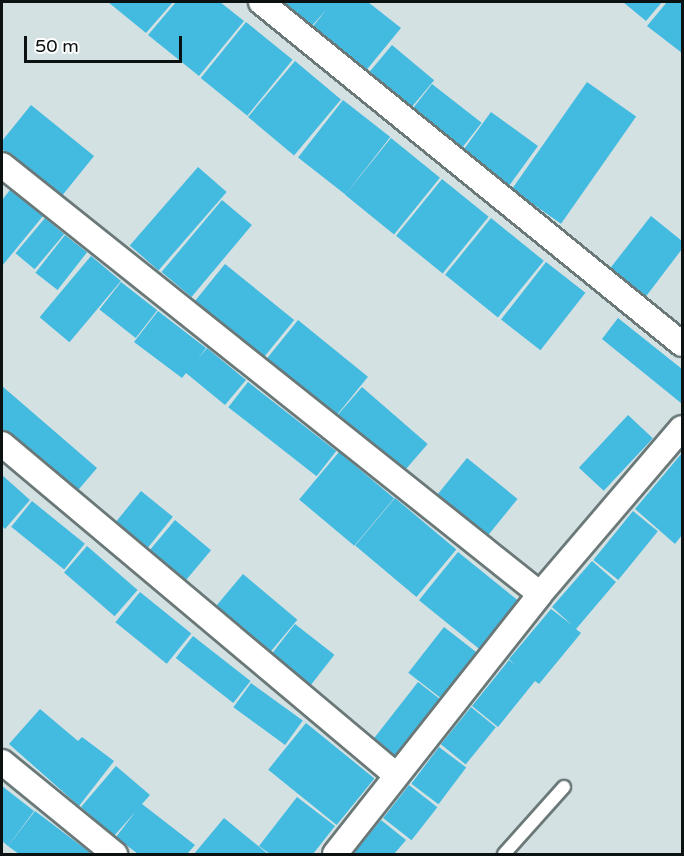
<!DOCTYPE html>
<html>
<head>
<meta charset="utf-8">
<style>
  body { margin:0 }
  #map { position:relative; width:684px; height:856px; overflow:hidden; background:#d3e1e2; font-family:"Varela Round",sans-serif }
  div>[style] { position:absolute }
  .building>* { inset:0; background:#43bae0; transform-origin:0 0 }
  .roads { filter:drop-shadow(2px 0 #6b7878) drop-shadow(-2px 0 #6b7878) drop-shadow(0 2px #6b7878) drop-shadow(0 -2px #6b7878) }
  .service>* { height:12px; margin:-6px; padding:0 6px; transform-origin:6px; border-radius:6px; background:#fff }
  .minor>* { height:24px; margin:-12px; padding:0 12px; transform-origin:12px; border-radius:12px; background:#fff }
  span { translate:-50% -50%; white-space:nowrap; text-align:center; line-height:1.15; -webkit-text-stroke:4.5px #fff; paint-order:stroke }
  .frame { position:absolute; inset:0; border:3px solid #0c1111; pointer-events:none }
  .scale { position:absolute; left:24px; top:36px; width:158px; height:27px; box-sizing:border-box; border:3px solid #0c1111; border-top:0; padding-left:8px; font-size:18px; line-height:21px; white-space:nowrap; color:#0c1111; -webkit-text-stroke:4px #fff; paint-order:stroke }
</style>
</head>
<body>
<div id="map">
  <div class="building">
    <i style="clip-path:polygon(108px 2px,173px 2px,146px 33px)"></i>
    <i style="clip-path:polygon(176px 2px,220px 2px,244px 21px,199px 76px,148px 35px)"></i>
    <i style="clip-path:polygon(276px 2px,368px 2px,401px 28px,364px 73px,310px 30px,327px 9px,309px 29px)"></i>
    <i style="clip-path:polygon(623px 2px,662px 2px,646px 21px)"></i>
    <i style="clip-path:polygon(667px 2px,682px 2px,682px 53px,647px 26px)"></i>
    <i style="left:246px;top:22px;width:60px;height:72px;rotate:39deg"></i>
    <i style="left:392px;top:45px;width:55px;height:40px;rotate:40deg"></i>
    <i style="left:295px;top:61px;width:60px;height:73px;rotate:40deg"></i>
    <i style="left:587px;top:82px;width:60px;height:131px;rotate:35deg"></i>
    <i style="left:432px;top:84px;width:63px;height:36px;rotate:38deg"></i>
    <i style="left:343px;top:100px;width:60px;height:73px;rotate:38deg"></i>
    <i style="clip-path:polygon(31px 105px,94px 156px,61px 197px,2px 149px,2px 141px)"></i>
    <i style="left:491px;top:112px;width:58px;height:51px;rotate:36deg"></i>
    <i style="left:391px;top:138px;width:63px;height:73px;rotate:39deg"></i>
    <i style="left:198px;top:167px;width:38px;height:104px;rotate:41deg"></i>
    <i style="left:442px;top:179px;width:60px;height:73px;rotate:39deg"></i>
    <i style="clip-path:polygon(10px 190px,43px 216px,2px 266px,2px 200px)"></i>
    <i style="left:222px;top:200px;width:39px;height:94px;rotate:40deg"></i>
    <i style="clip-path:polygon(651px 216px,682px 241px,682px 249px,644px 299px,608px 271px)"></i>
    <i style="left:45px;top:218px;width:25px;height:46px;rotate:40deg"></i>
    <i style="left:491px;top:218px;width:68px;height:73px;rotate:39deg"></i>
    <i style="left:65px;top:235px;width:28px;height:48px;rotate:38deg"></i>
    <i style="left:91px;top:256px;width:39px;height:80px;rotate:40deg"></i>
    <i style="left:546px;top:262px;width:50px;height:73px;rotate:38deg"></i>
    <i style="left:225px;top:264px;width:89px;height:48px;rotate:39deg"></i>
    <i style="left:121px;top:282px;width:46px;height:35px;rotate:38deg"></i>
    <i style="clip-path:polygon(158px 311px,206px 348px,198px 359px,207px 348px,246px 380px,225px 405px,186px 373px,182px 378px,134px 342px)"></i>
    <i style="clip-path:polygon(618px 318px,682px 369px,681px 403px,602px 339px)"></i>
    <i style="left:298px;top:320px;width:90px;height:51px;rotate:39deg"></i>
    <i style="left:248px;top:382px;width:112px;height:32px;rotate:38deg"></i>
    <i style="clip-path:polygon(2px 386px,97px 468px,73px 496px,2px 435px)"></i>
    <i style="left:362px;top:387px;width:87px;height:40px;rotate:41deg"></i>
    <i style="left:628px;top:415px;width:34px;height:72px;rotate:43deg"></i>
    <i style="left:339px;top:452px;width:72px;height:62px;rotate:40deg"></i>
    <i style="clip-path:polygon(682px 453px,682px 535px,675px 544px,635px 509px)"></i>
    <i style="left:467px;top:458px;width:65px;height:52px;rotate:39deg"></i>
    <i style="clip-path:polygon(2px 475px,30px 500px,5px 529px,2px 526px)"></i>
    <i style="left:141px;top:491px;width:41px;height:45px;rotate:39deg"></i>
    <i style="left:395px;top:498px;width:80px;height:62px;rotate:40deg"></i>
    <i style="left:32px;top:501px;width:68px;height:33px;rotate:39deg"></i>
    <i style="left:633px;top:511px;width:32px;height:63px;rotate:39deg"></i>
    <i style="left:175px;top:520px;width:47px;height:45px;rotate:40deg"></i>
    <i style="left:87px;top:546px;width:67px;height:35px;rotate:41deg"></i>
    <i style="left:458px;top:552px;width:82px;height:62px;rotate:39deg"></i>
    <i style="clip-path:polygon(592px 561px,616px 582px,576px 629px,581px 633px,539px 684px,535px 681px,498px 727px,472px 706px,509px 660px,515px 665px,509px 659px,551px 609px,572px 625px,552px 607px)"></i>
    <i style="left:243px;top:574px;width:71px;height:48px;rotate:40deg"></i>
    <i style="left:140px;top:592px;width:66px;height:39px;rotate:39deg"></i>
    <i style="left:295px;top:624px;width:50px;height:43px;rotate:38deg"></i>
    <i style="left:444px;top:627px;width:46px;height:58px;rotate:38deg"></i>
    <i style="left:193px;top:636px;width:73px;height:28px;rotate:38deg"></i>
    <i style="left:418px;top:682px;width:31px;height:72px;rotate:38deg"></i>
    <i style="left:251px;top:683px;width:64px;height:30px;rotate:36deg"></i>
    <i style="left:471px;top:707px;width:32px;height:48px;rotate:39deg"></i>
    <i style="clip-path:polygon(40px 709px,78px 741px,82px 737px,114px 761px,79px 806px,9px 744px)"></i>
    <i style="left:306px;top:723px;width:88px;height:60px;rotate:39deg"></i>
    <i style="left:439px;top:747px;width:34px;height:46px;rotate:37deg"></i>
    <i style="clip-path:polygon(116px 766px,150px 795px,142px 804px,195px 845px,187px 854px,138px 854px,116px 837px,136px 811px,114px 836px,81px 807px)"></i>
    <i style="left:409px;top:785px;width:36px;height:42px;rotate:38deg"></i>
    <i style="clip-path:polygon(2px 786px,34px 811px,8px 846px,2px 841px)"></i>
    <i style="clip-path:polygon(297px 797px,335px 826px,313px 854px,270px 854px,259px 846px)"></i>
    <i style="clip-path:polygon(35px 811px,92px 854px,19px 854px,8px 846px)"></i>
    <i style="clip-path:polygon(224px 818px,268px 854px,194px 854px)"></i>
    <i style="clip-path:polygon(381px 820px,406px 840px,394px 854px,353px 854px)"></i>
  </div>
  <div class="roads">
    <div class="service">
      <i style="left:504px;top:854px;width:90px;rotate:-48.2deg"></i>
    </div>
    <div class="minor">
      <i style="left:261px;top:2px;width:542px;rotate:39.09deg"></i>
      <i style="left:2px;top:165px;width:688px;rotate:38.57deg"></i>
      <i style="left:2px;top:444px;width:515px;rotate:40.03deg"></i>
      <i style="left:2px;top:762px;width:146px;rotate:39.2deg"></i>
      <i style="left:335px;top:854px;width:331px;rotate:-51.7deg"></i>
      <i style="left:540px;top:594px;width:218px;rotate:-49.5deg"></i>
    </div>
  </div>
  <div class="frame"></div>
  <div class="scale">50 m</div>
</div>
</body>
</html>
